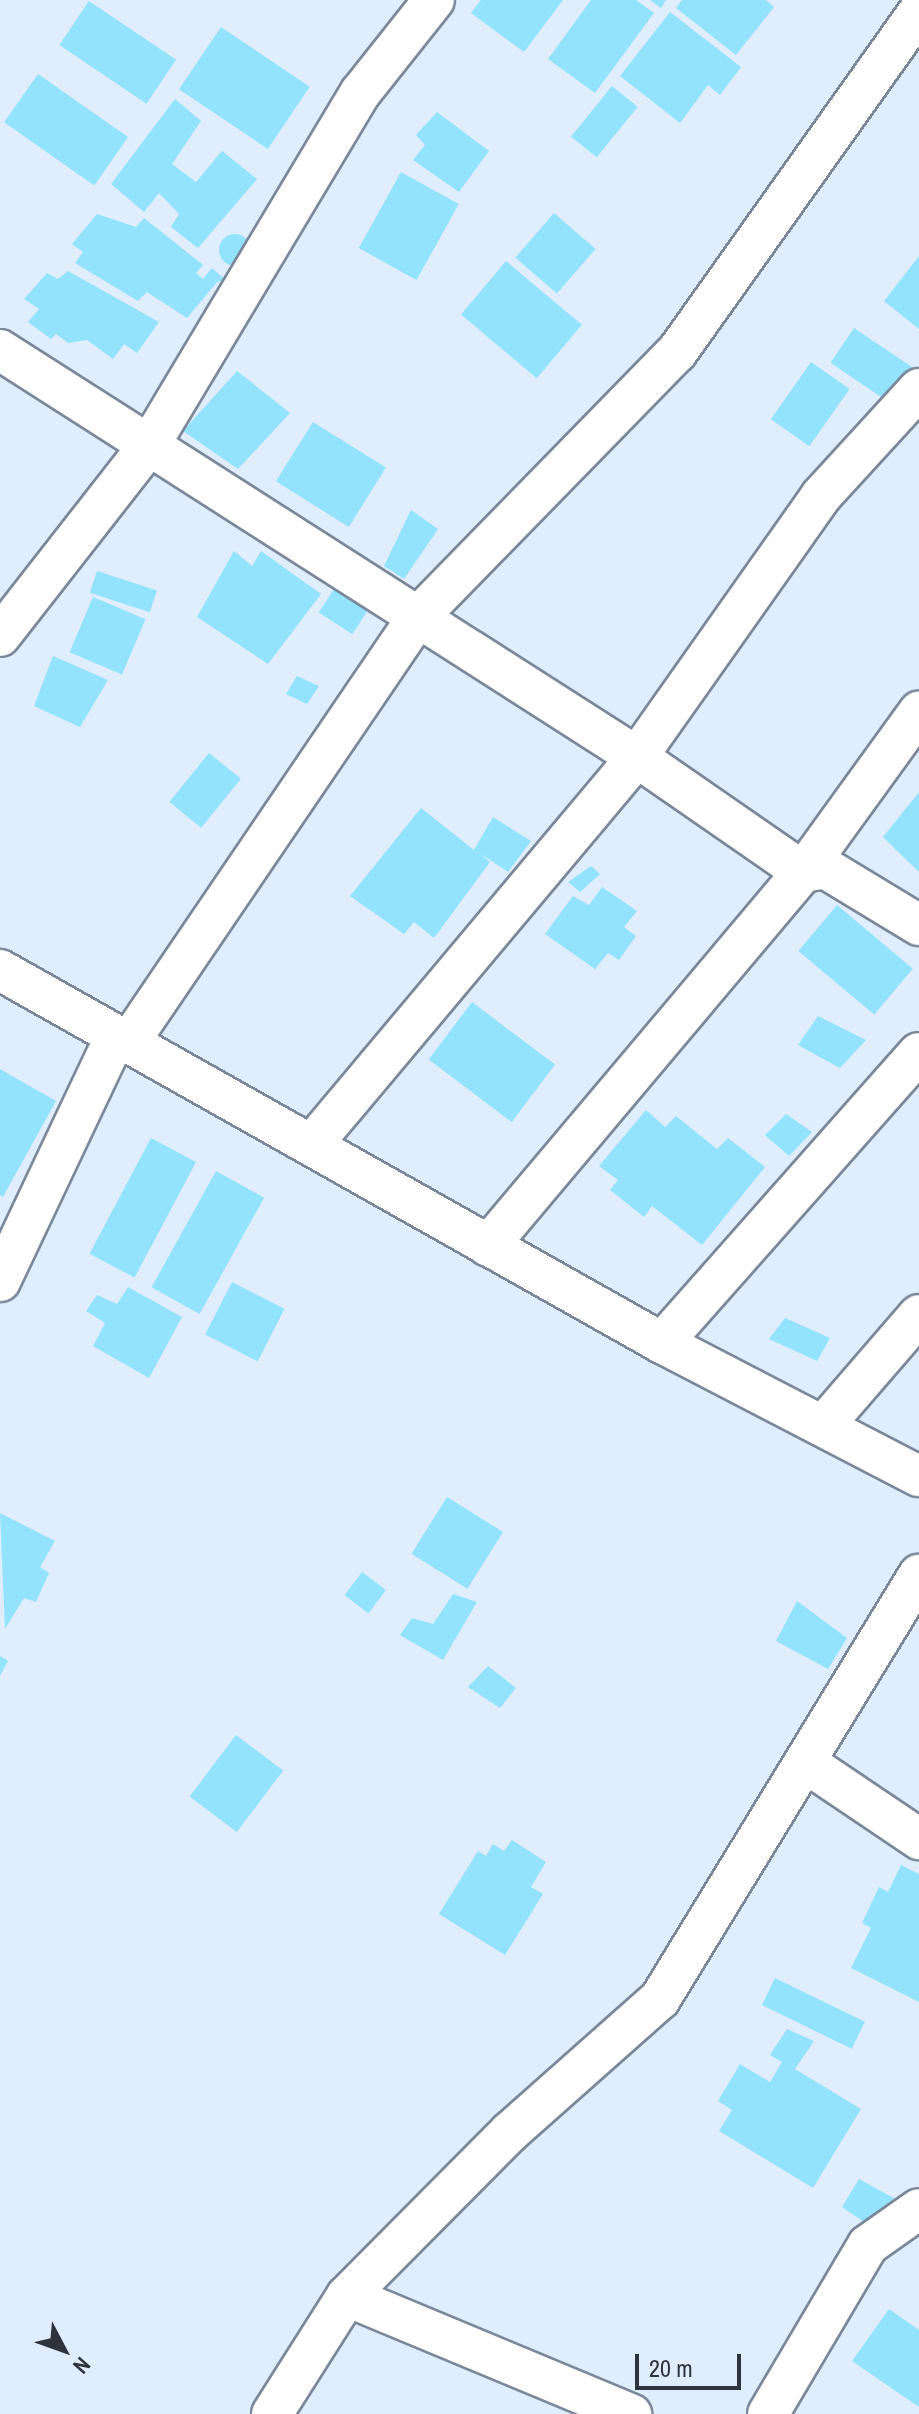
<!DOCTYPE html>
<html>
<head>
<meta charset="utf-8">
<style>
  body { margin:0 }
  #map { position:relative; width:919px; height:2414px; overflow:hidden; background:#e0edfd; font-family:"Archivo Narrow",sans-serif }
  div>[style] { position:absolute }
  .building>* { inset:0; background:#93e3fe; transform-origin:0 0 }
  .round { border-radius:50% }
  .roads { filter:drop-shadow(2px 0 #7a889a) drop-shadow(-2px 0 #7a889a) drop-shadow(0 2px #7a889a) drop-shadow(0 -2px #7a889a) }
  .minor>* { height:40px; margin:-20px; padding:0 20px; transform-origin:20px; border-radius:20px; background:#fff }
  span { translate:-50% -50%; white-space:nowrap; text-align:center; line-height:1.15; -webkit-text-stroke:7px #e0edfd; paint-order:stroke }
  .north { position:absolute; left:24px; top:2310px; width:80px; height:80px; -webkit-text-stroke:6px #e0edfd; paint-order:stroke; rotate:131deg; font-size:22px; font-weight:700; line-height:32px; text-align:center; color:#2e343c }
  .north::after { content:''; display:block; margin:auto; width:28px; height:36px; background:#2e343c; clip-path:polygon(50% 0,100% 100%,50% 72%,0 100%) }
  .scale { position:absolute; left:635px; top:2354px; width:106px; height:36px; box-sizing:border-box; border:4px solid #2e343c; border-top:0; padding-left:10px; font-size:24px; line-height:28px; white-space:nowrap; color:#2e343c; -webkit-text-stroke:6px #e0edfd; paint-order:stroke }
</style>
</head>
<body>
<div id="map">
  <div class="building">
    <i style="clip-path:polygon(481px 0,563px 0,524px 52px,471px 13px)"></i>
    <i style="clip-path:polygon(591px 0,636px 0,654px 13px,595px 93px,548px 59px)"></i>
    <i style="clip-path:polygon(650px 0,666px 0,661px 8px)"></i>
    <i style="clip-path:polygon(682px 0,766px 0,774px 7px,736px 55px,676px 8px)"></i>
    <i style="left:89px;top:1px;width:105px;height:53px;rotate:34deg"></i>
    <i style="clip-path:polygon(670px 12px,741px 67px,720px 95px,708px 85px,680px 123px,620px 76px)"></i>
    <i style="left:221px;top:27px;width:107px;height:75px;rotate:34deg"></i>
    <i style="left:38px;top:74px;width:110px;height:59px;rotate:35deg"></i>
    <i style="left:612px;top:86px;width:33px;height:65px;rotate:39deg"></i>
    <i style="clip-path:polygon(175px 99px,201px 121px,172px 164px,196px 182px,222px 151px,257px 179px,198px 248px,171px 227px,179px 214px,159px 193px,144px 212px,111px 184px)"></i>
    <i style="clip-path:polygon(437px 112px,489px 151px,459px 192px,413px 160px,425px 145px,416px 135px)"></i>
    <i style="left:401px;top:172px;width:66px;height:87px;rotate:29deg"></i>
    <i style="left:554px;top:213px;width:55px;height:59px;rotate:41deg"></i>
    <i style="clip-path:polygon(97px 214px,136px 227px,144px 218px,203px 265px,196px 273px,203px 279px,212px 268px,228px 282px,218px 281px,187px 318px,147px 292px,138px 301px,75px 263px,83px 252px,72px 244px)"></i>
    <i class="round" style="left:219px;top:234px;width:32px;height:32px"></i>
    <i style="clip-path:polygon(919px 256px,919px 329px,884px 301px)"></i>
    <i style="left:506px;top:261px;width:99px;height:70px;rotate:40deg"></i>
    <i style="clip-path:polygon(68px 271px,159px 322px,137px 353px,124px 344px,113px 359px,87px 340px,68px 343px,56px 334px,51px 339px,28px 322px,39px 309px,24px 299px,47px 273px,58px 279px)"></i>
    <i style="left:854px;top:328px;width:77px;height:42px;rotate:34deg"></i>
    <i style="left:811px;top:362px;width:47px;height:70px;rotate:35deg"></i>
    <i style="clip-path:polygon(237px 371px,290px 413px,238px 469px,183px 431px)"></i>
    <i style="left:313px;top:422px;width:86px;height:70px;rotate:32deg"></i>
    <i style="clip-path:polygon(411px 510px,438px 529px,404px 579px,384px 566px)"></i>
    <i style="clip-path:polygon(234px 551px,252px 566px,261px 551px,321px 594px,268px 664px,197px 617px)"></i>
    <i style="left:97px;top:571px;width:63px;height:23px;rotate:18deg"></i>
    <i style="left:334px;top:589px;width:40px;height:28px;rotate:33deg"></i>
    <i style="left:93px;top:597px;width:57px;height:60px;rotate:23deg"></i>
    <i style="clip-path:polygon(53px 656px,108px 680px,80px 727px,34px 706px)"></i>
    <i style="clip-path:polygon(297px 676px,319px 686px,307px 704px,286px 694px)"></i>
    <i style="left:209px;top:753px;width:41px;height:63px;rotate:39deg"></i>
    <i style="clip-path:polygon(919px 792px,919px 872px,883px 837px)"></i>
    <i style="clip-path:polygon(421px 808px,474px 850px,493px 817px,531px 841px,508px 872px,481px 854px,490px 862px,434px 938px,414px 922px,404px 934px,350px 896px)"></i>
    <i style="clip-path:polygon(591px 866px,600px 874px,580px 892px,568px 882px)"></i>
    <i style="clip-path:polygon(602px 887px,637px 911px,624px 927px,636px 936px,619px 960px,608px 953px,595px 969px,545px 934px,573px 896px,589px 905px)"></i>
    <i style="left:837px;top:905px;width:99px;height:60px;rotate:40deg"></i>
    <i style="left:472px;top:1002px;width:104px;height:72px;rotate:37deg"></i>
    <i style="clip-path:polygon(818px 1016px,866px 1040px,840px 1068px,798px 1045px)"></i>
    <i style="clip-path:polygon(0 1069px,56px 1101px,3px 1197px,0 1195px)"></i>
    <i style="clip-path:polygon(646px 1110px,665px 1127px,676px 1116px,717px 1149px,728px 1138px,765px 1167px,702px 1245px,652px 1206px,644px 1217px,610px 1190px,618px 1180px,599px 1166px)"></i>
    <i style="clip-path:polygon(786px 1114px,812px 1132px,789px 1156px,765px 1135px)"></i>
    <i style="left:151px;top:1138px;width:51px;height:131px;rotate:28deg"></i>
    <i style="left:216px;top:1171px;width:55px;height:133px;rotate:29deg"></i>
    <i style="left:232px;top:1282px;width:59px;height:59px;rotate:27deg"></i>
    <i style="clip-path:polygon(128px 1287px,182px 1317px,149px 1378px,93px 1346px,105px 1323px,86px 1311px,97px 1295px,117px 1304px)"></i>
    <i style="clip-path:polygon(785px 1318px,830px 1338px,817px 1361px,769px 1339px)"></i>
    <i style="left:447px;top:1497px;width:66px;height:67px;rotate:32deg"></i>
    <i style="clip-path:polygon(0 1513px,55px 1541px,40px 1567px,49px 1573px,36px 1602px,24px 1598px,5px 1629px)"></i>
    <i style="left:362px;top:1572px;width:30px;height:29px;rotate:37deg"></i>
    <i style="clip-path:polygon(453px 1594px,477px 1602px,443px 1660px,400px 1635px,412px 1618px,433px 1624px)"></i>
    <i style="clip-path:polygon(797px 1601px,847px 1638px,828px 1669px,776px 1641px)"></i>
    <i style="clip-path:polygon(0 1656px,8px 1661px,0 1676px)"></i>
    <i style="clip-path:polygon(488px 1666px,516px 1688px,500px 1708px,468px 1687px)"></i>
    <i style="left:236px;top:1735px;width:59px;height:77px;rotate:37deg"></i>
    <i style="clip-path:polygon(512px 1840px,546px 1862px,531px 1887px,543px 1894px,505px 1955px,439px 1914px,478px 1851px,486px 1856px,493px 1844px,504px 1851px)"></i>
    <i style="clip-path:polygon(901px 1865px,919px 1874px,919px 2002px,851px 1968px,871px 1928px,862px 1923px,879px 1887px,888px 1892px)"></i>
    <i style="left:775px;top:1978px;width:100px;height:30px;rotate:26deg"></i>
    <i style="clip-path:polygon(787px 2029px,814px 2041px,795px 2069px,861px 2109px,813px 2188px,719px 2131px,732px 2110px,718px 2101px,740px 2064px,770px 2082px,782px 2062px,770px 2055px)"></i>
    <i style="clip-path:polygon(859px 2179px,919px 2212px,900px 2246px,842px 2207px)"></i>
    <i style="clip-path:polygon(889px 2309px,919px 2330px,919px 2407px,852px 2361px)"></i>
  </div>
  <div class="roads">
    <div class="minor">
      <i style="left:0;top:350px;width:756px;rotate:32.58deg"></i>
      <i style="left:637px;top:757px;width:202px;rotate:34.7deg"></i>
      <i style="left:803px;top:872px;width:22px;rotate:-10deg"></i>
      <i style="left:825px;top:868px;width:110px;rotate:31.2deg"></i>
      <i style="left:0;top:636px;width:244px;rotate:-52deg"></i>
      <i style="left:150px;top:444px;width:410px;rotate:-59.1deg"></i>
      <i style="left:361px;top:92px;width:117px;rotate:-51.6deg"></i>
      <i style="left:0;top:970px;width:760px;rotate:29.4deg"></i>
      <i style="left:662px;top:1343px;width:289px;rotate:27.4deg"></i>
      <i style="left:129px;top:1042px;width:513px;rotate:-55.81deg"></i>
      <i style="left:417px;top:618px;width:372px;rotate:-45.7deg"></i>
      <i style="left:677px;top:352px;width:418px;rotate:-54.6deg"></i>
      <i style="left:314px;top:1142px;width:503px;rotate:-50deg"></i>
      <i style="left:637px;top:757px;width:319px;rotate:-54.8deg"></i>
      <i style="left:821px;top:496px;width:145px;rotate:-47.5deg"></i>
      <i style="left:488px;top:1246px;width:489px;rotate:-49.9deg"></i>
      <i style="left:803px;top:872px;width:198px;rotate:-54.1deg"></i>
      <i style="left:0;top:1281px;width:271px;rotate:-64.7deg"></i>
      <i style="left:662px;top:1343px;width:387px;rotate:-48.5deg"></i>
      <i style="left:824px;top:1425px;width:145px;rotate:-49.2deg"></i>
      <i style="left:805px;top:1762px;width:138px;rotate:34deg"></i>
      <i style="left:347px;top:2296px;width:308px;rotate:22.6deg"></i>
      <i style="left:272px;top:2414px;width:140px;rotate:-57.6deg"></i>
      <i style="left:347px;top:2296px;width:231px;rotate:-45.2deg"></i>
      <i style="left:510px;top:2132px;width:200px;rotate:-41.6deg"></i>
      <i style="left:660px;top:1999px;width:497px;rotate:-58.6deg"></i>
      <i style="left:768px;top:2414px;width:196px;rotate:-59.4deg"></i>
      <i style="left:868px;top:2245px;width:62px;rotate:-35.2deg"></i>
    </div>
  </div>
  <div class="north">N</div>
  <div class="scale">20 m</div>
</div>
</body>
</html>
